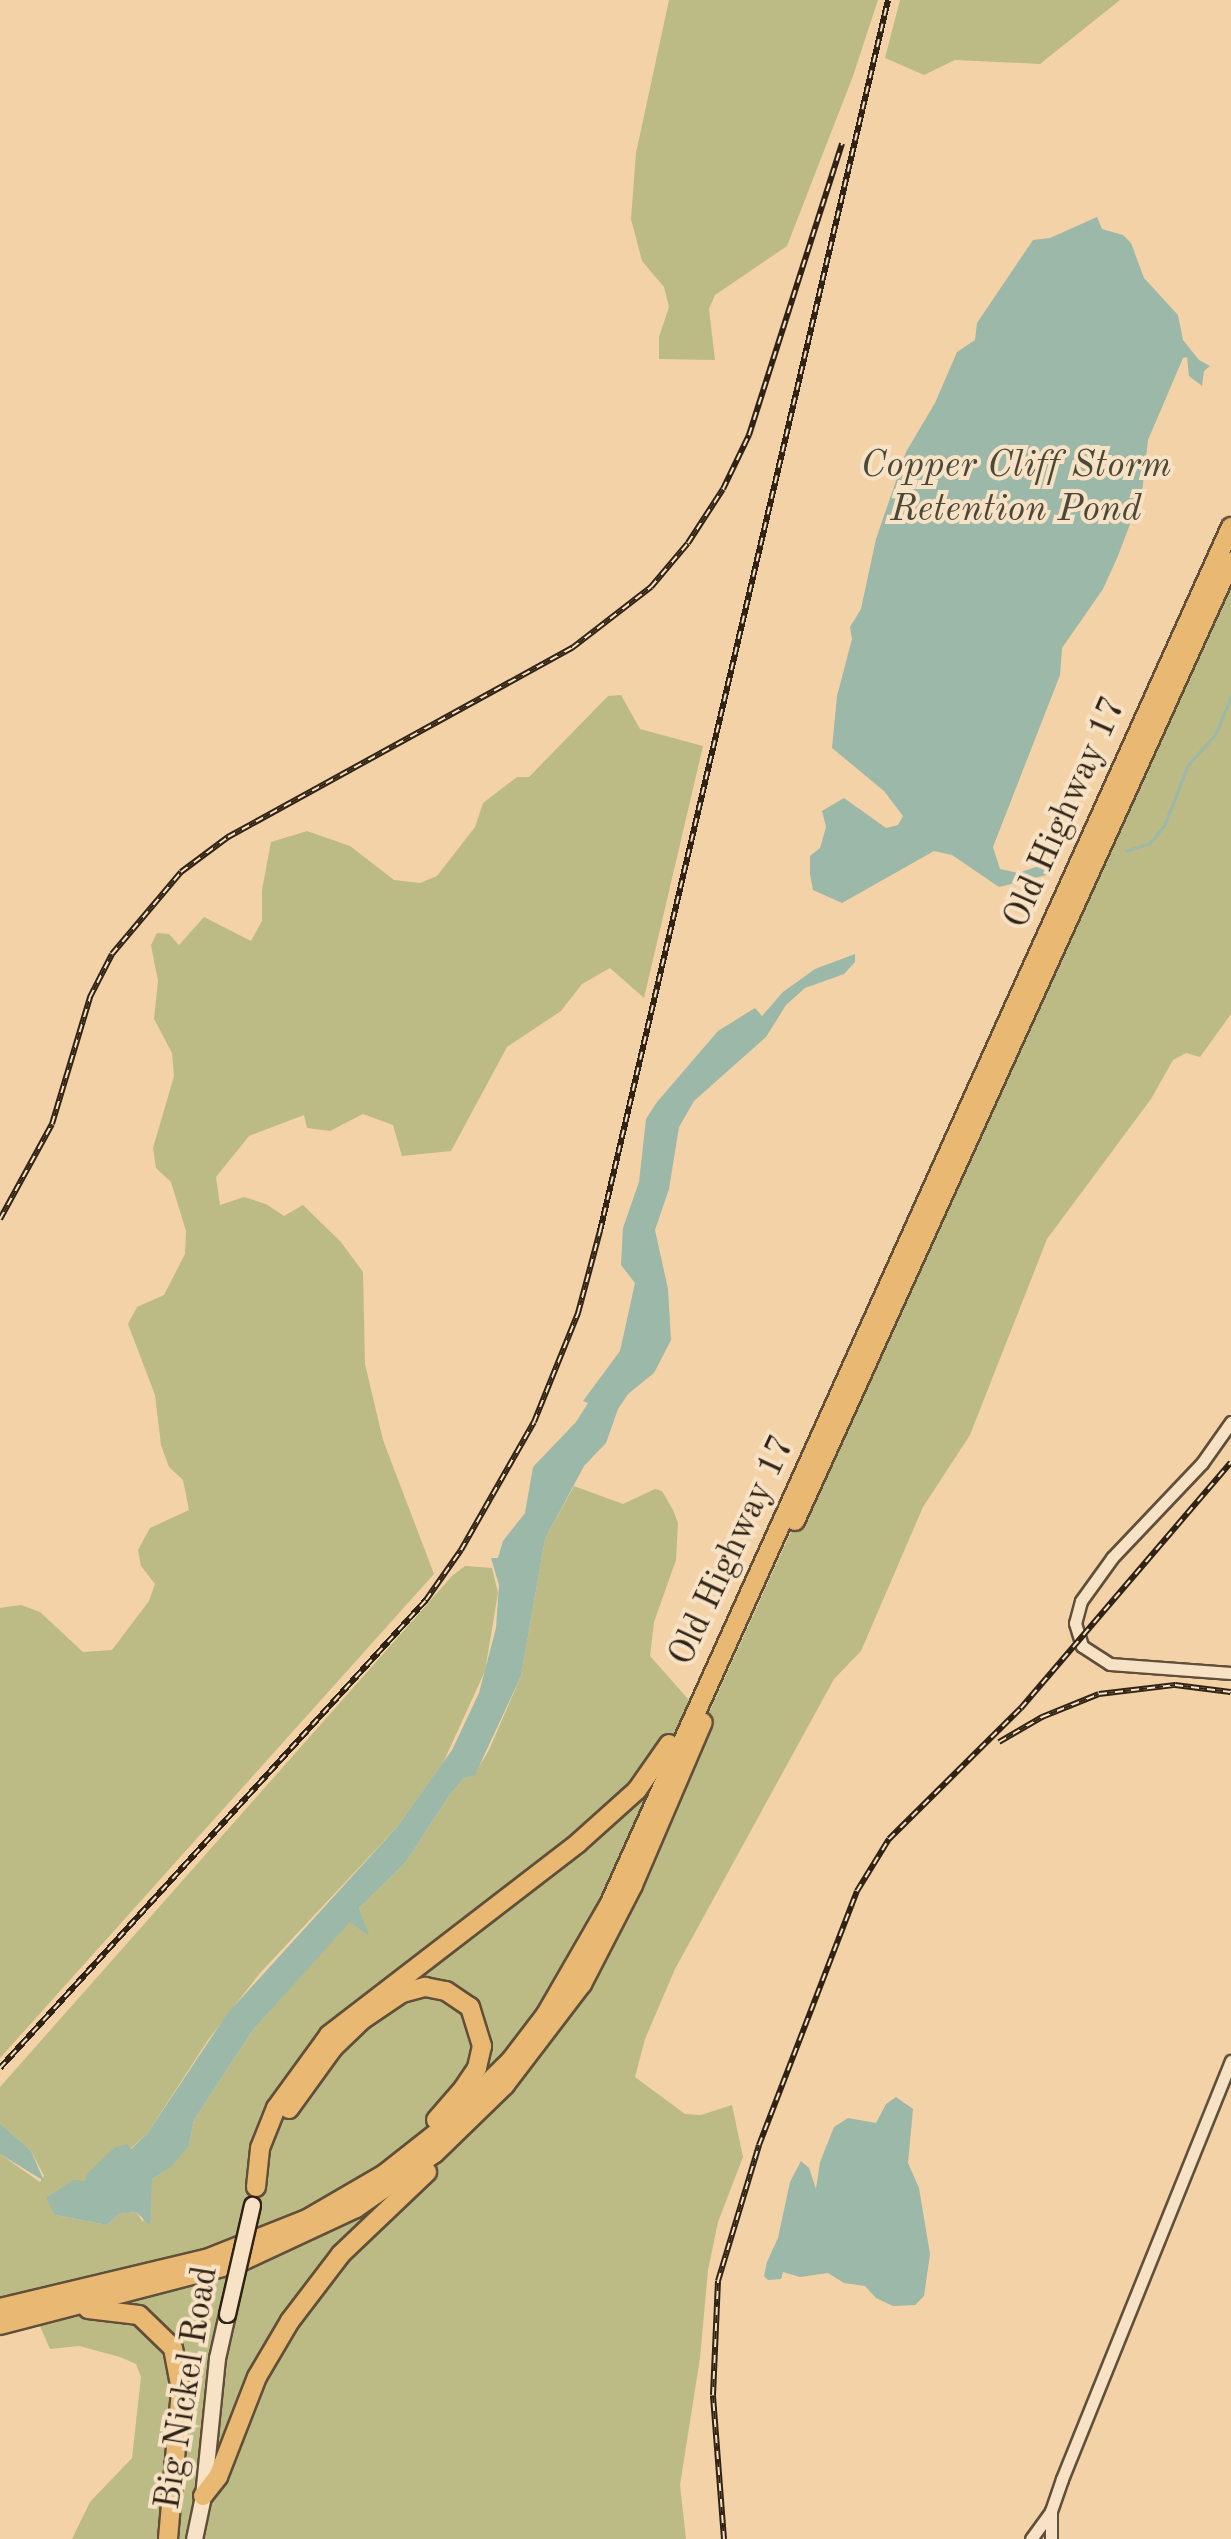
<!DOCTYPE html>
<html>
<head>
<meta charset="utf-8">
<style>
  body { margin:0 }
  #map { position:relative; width:1231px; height:2539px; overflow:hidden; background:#f2d2a6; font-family:"Old Standard TT",serif }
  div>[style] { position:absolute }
  .green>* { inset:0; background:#bdbb85 }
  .water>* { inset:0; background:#9bb8a8 }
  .stream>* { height:2.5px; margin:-1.25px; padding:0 1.25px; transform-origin:1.25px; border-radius:1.25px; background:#9bb8a8 }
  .roads { filter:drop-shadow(2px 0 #604f39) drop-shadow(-2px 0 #604f39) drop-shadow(0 2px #604f39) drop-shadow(0 -2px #604f39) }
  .minor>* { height:11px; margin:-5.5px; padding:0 5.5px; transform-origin:5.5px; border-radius:5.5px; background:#f7e2c5 }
  .secondary>* { height:15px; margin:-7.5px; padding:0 7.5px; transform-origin:7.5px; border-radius:7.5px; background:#f7e2c5 }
  .primary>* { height:18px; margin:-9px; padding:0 9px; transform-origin:9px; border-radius:9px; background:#e9b973 }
  .rail>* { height:6px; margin-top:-3px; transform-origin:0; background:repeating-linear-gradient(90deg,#f7e2c5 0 8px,#302315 0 16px); box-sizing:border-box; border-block:2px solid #302315 }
  .bridges { filter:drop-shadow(2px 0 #302315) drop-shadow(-2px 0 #302315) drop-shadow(0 2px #302315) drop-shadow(0 -2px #302315) }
  .secondary-bridge>* { height:15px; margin:-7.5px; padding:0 7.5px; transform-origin:7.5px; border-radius:7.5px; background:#f7e2c5 }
  span { translate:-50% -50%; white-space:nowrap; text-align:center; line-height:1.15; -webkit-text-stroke:8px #f7e2c5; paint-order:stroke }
  .street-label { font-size:35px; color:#302315 }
  .water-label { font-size:38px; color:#4b483a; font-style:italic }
</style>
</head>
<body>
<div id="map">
  <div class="green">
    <i style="clip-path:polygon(669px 0,878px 0,853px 76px,787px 246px,715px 295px,709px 309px,715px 360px,659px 359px,659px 337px,669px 307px,664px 287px,642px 261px,631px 219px,636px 153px)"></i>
    <i style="clip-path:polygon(900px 0,1120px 0,1040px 64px,955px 60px,924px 75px,885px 58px)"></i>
    <i style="clip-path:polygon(1231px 562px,1231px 1014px,1200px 1057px,1186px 1053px,1173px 1060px,1151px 1099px,1047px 1239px,970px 1435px,923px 1507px,861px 1651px,834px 1679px,675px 1969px,645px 2039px,635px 2077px,685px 2114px,701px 2115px,732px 2105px,743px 2157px,718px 2222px,708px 2270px,700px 2358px,680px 2485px,686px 2539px,72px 2539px,90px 2502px,132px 2458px,141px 2377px,136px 2364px,120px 2357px,79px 2346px,50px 2349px,36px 2317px,239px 2263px,505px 2086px,662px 1816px)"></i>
    <i style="clip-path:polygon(621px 695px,640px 729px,703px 746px,644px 998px,610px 968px,582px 984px,561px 1011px,507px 1047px,451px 1151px,402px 1156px,393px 1125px,363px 1114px,330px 1131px,307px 1128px,304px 1115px,249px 1136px,216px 1177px,220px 1205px,244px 1197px,266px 1204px,284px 1216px,303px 1205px,341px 1242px,363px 1272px,365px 1364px,383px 1440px,434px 1574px,0 2058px,0 1608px,21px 1605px,40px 1612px,83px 1652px,112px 1650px,149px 1601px,155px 1584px,141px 1566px,138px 1550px,150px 1528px,189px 1510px,183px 1480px,169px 1467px,161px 1445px,155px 1395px,128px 1324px,137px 1307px,164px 1295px,185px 1254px,186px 1231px,171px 1182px,156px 1168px,153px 1148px,174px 1076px,172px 1053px,154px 1019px,158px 981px,151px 945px,157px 933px,169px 934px,179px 945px,204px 917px,251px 941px,262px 921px,262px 890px,271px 842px,307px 831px,350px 846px,394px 880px,420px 883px,437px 876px,475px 827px,483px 803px,517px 777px,529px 777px,608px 696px)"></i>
    <i style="clip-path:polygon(574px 1486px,623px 1504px,655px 1489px,662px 1491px,673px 1510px,678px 1523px,676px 1560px,654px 1622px,650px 1656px,696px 1708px,608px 1905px,533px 2031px,383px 2175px,258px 2239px,0 2308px,0 2154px,40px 2182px,44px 2176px,31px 2151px,0 2123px,0 2087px,452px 1576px,465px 1566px,492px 1568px,498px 1593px,485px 1671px,443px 1763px,397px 1827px,260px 1973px,208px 2040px,147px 2134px,130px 2149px,114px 2148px,86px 2181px,69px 2183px,59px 2191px,55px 2215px,107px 2225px,119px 2214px,136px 2212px,143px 2222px,152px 2179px,170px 2167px,189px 2146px,194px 2120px,253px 2030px,350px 1921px,367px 1933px,359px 1908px,406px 1862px,449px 1796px,463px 1779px,474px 1775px,489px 1750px,521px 1676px,545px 1539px)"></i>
  </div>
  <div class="water">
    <i style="clip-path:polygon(1097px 217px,1102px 229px,1123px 235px,1131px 243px,1144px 278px,1178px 315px,1183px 340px,1199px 360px,1210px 366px,1204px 371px,1202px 386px,1189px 376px,1187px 357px,1183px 358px,1148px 440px,1142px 492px,1118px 556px,1103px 589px,1062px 648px,1060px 675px,993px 847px,1000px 869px,1018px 873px,1048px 863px,1050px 874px,999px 887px,952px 855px,934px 851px,842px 903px,813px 890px,810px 874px,810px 856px,820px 848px,826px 827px,822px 811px,844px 798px,886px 828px,898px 825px,903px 816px,884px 791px,832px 748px,837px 696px,852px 639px,850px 627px,861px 609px,876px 539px,906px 452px,935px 403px,957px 352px,975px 340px,977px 323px,1033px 240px,1050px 238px)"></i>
    <i style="clip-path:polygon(855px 954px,855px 962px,844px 974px,805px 988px,786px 1005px,766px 1037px,694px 1101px,679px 1127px,669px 1189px,655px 1230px,668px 1289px,671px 1340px,654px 1373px,628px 1394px,618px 1409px,606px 1443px,584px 1466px,545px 1539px,521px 1676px,475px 1775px,463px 1779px,449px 1796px,406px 1862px,359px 1908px,369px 1936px,350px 1922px,253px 2030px,194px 2120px,189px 2146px,171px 2167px,152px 2179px,150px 2225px,136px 2212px,119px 2214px,107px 2225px,55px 2215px,46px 2198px,73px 2180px,85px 2181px,87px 2174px,114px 2148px,127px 2144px,131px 2149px,147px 2134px,227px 2014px,397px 1827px,452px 1750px,479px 1693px,496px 1628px,499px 1585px,491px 1558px,498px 1558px,503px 1541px,525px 1513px,533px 1467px,576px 1422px,588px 1403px,583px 1401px,620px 1351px,635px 1283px,621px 1265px,623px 1228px,639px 1182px,646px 1119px,657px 1102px,718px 1031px,755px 1008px,762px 1016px,783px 992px,815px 969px)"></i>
    <i style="clip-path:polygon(896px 2097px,913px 2109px,908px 2163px,919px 2188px,930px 2254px,924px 2296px,915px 2305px,893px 2306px,876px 2298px,865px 2286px,844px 2283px,828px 2273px,800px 2277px,783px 2272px,781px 2279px,768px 2280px,764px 2276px,767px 2262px,778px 2238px,790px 2182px,801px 2161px,809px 2168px,816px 2189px,820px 2162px,834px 2127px,848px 2118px,876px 2123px,886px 2104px)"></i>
    <i style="clip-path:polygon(0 2123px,31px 2151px,44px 2181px,0 2154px)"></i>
  </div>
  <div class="stream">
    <i style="left:1126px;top:851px;width:25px;rotate:-18deg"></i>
    <i style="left:1150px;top:843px;width:22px;rotate:-51deg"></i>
    <i style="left:1164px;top:826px;width:66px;rotate:-68.5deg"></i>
    <i style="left:1188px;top:765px;width:40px;rotate:-48deg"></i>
    <i style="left:1215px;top:735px;width:41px;rotate:-67.2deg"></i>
  </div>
  <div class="roads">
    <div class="minor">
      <i style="left:1231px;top:1422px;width:50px;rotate:125.3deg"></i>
      <i style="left:1202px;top:1463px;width:131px;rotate:133.5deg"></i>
      <i style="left:1112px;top:1558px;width:53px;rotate:125.8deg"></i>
      <i style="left:1081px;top:1601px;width:23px;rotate:105deg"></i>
      <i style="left:1075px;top:1623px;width:24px;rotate:73deg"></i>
      <i style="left:1082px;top:1646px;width:33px;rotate:33deg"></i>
      <i style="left:1110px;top:1664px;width:121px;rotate:4.3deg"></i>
      <i style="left:1031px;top:2539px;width:34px;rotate:-54deg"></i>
      <i style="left:1051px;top:2539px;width:28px;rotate:-90deg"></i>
      <i style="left:1051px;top:2511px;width:34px;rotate:-71deg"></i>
      <i style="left:1062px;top:2479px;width:451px;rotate:-68deg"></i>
    </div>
    <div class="secondary">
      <i style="left:194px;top:2539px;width:44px;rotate:-78.2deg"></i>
      <i style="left:203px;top:2496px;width:139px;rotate:-84.2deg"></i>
      <i style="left:217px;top:2358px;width:45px;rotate:-77.2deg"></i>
    </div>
    <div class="primary">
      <i style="left:795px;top:1521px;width:1054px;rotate:-65.57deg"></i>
      <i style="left:289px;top:2109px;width:75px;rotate:-54.2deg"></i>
      <i style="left:333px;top:2048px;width:40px;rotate:-44deg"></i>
      <i style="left:362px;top:2020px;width:48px;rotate:-34deg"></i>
      <i style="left:402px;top:1993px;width:24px;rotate:-15deg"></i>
      <i style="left:425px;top:1987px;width:21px;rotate:11deg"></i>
      <i style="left:446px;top:1991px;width:29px;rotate:34deg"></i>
      <i style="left:470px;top:2007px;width:41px;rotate:72.9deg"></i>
      <i style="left:482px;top:2046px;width:23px;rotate:103deg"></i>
      <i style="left:477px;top:2068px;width:25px;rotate:124deg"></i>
      <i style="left:463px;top:2089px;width:41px;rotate:131.1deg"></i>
      <i style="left:256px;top:2187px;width:39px;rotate:-84deg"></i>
      <i style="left:260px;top:2148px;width:43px;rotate:-68.2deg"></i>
      <i style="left:276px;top:2108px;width:90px;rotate:-54deg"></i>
      <i style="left:329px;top:2035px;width:314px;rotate:-37.6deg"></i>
      <i style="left:578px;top:1843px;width:79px;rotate:-41.9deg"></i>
      <i style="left:637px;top:1790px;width:56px;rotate:-55.2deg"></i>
      <i style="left:0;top:2308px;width:212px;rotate:-13.4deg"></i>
      <i style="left:206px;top:2259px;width:109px;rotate:-21.6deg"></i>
      <i style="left:307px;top:2219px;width:88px;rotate:-30.1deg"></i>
      <i style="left:383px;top:2175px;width:71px;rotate:-38.2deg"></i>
      <i style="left:439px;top:2131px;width:101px;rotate:-44.6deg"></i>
      <i style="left:511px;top:2060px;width:58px;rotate:-52.7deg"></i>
      <i style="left:546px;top:2014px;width:126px;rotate:-60deg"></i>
      <i style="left:609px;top:1905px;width:1512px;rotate:-65.71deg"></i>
      <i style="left:88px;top:2309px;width:51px;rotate:6.7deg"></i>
      <i style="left:139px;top:2315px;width:47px;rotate:44.1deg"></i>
      <i style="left:173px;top:2348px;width:43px;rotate:79.2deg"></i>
      <i style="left:181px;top:2390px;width:150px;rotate:95deg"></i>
      <i style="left:0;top:2325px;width:246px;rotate:-14.6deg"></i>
      <i style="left:238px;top:2263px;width:130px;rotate:-25deg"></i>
      <i style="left:356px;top:2208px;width:96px;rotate:-34.8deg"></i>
      <i style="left:435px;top:2153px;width:98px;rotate:-44.2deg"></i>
      <i style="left:505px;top:2085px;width:127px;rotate:-52.7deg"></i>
      <i style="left:582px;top:1984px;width:111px;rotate:-62.7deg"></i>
      <i style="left:633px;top:1885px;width:177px;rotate:-66.8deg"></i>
      <i style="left:203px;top:2496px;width:24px;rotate:-52deg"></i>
      <i style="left:218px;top:2477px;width:107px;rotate:-68.7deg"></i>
      <i style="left:257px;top:2377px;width:65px;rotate:-59.5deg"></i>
      <i style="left:290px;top:2321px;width:84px;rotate:-52.7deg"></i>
      <i style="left:341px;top:2254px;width:119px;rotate:-43.6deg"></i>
    </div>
  </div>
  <div class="rail">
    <i style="left:0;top:1219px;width:108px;rotate:-61.3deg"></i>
    <i style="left:52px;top:1124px;width:133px;rotate:-73.3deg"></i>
    <i style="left:90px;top:997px;width:48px;rotate:-62.9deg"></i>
    <i style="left:112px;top:954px;width:107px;rotate:-49.9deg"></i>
    <i style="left:181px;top:872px;width:59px;rotate:-36.7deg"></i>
    <i style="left:228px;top:837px;width:393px;rotate:-28.8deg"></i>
    <i style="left:572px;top:648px;width:100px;rotate:-37.7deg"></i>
    <i style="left:651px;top:587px;width:57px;rotate:-49.9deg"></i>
    <i style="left:688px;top:543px;width:64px;rotate:-57.1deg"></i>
    <i style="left:723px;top:489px;width:60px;rotate:-64.3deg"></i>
    <i style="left:749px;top:435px;width:306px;rotate:-72.3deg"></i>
    <i style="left:999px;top:1742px;width:50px;rotate:-30.2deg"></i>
    <i style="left:1042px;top:1717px;width:61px;rotate:-22deg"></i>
    <i style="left:1099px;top:1694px;width:77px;rotate:-6.8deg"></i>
    <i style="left:1175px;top:1685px;width:56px;rotate:7.1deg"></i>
    <i style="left:0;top:2068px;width:633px;rotate:-47.69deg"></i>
    <i style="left:426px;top:1600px;width:61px;rotate:-55deg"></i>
    <i style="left:461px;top:1550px;width:147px;rotate:-60.3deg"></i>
    <i style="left:534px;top:1422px;width:118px;rotate:-68deg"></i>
    <i style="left:578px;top:1313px;width:85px;rotate:-75deg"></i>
    <i style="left:600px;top:1231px;width:1264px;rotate:-76.83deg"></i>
    <i style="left:724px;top:2539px;width:144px;rotate:-94.4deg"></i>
    <i style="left:713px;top:2395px;width:114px;rotate:-87.5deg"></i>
    <i style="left:718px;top:2281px;width:142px;rotate:-73.2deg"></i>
    <i style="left:759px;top:2145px;width:272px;rotate:-68.9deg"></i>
    <i style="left:857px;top:1891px;width:61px;rotate:-58.4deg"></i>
    <i style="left:889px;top:1839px;width:186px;rotate:-44.8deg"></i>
    <i style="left:1021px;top:1708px;width:323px;rotate:-49.5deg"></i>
  </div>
  <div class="bridges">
    <div class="secondary-bridge">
      <i style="left:227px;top:2314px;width:112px;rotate:-77.1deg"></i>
    </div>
  </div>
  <div class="street-label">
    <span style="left:1066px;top:813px;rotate:-66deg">Old Highway 17</span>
    <span style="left:733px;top:1551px;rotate:-65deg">Old Highway 17</span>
    <span style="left:188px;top:2388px;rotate:-81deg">Big Nickel Road</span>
  </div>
  <div class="water-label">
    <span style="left:1016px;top:489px">Copper Cliff Storm<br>Retention Pond</span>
  </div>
</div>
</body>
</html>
